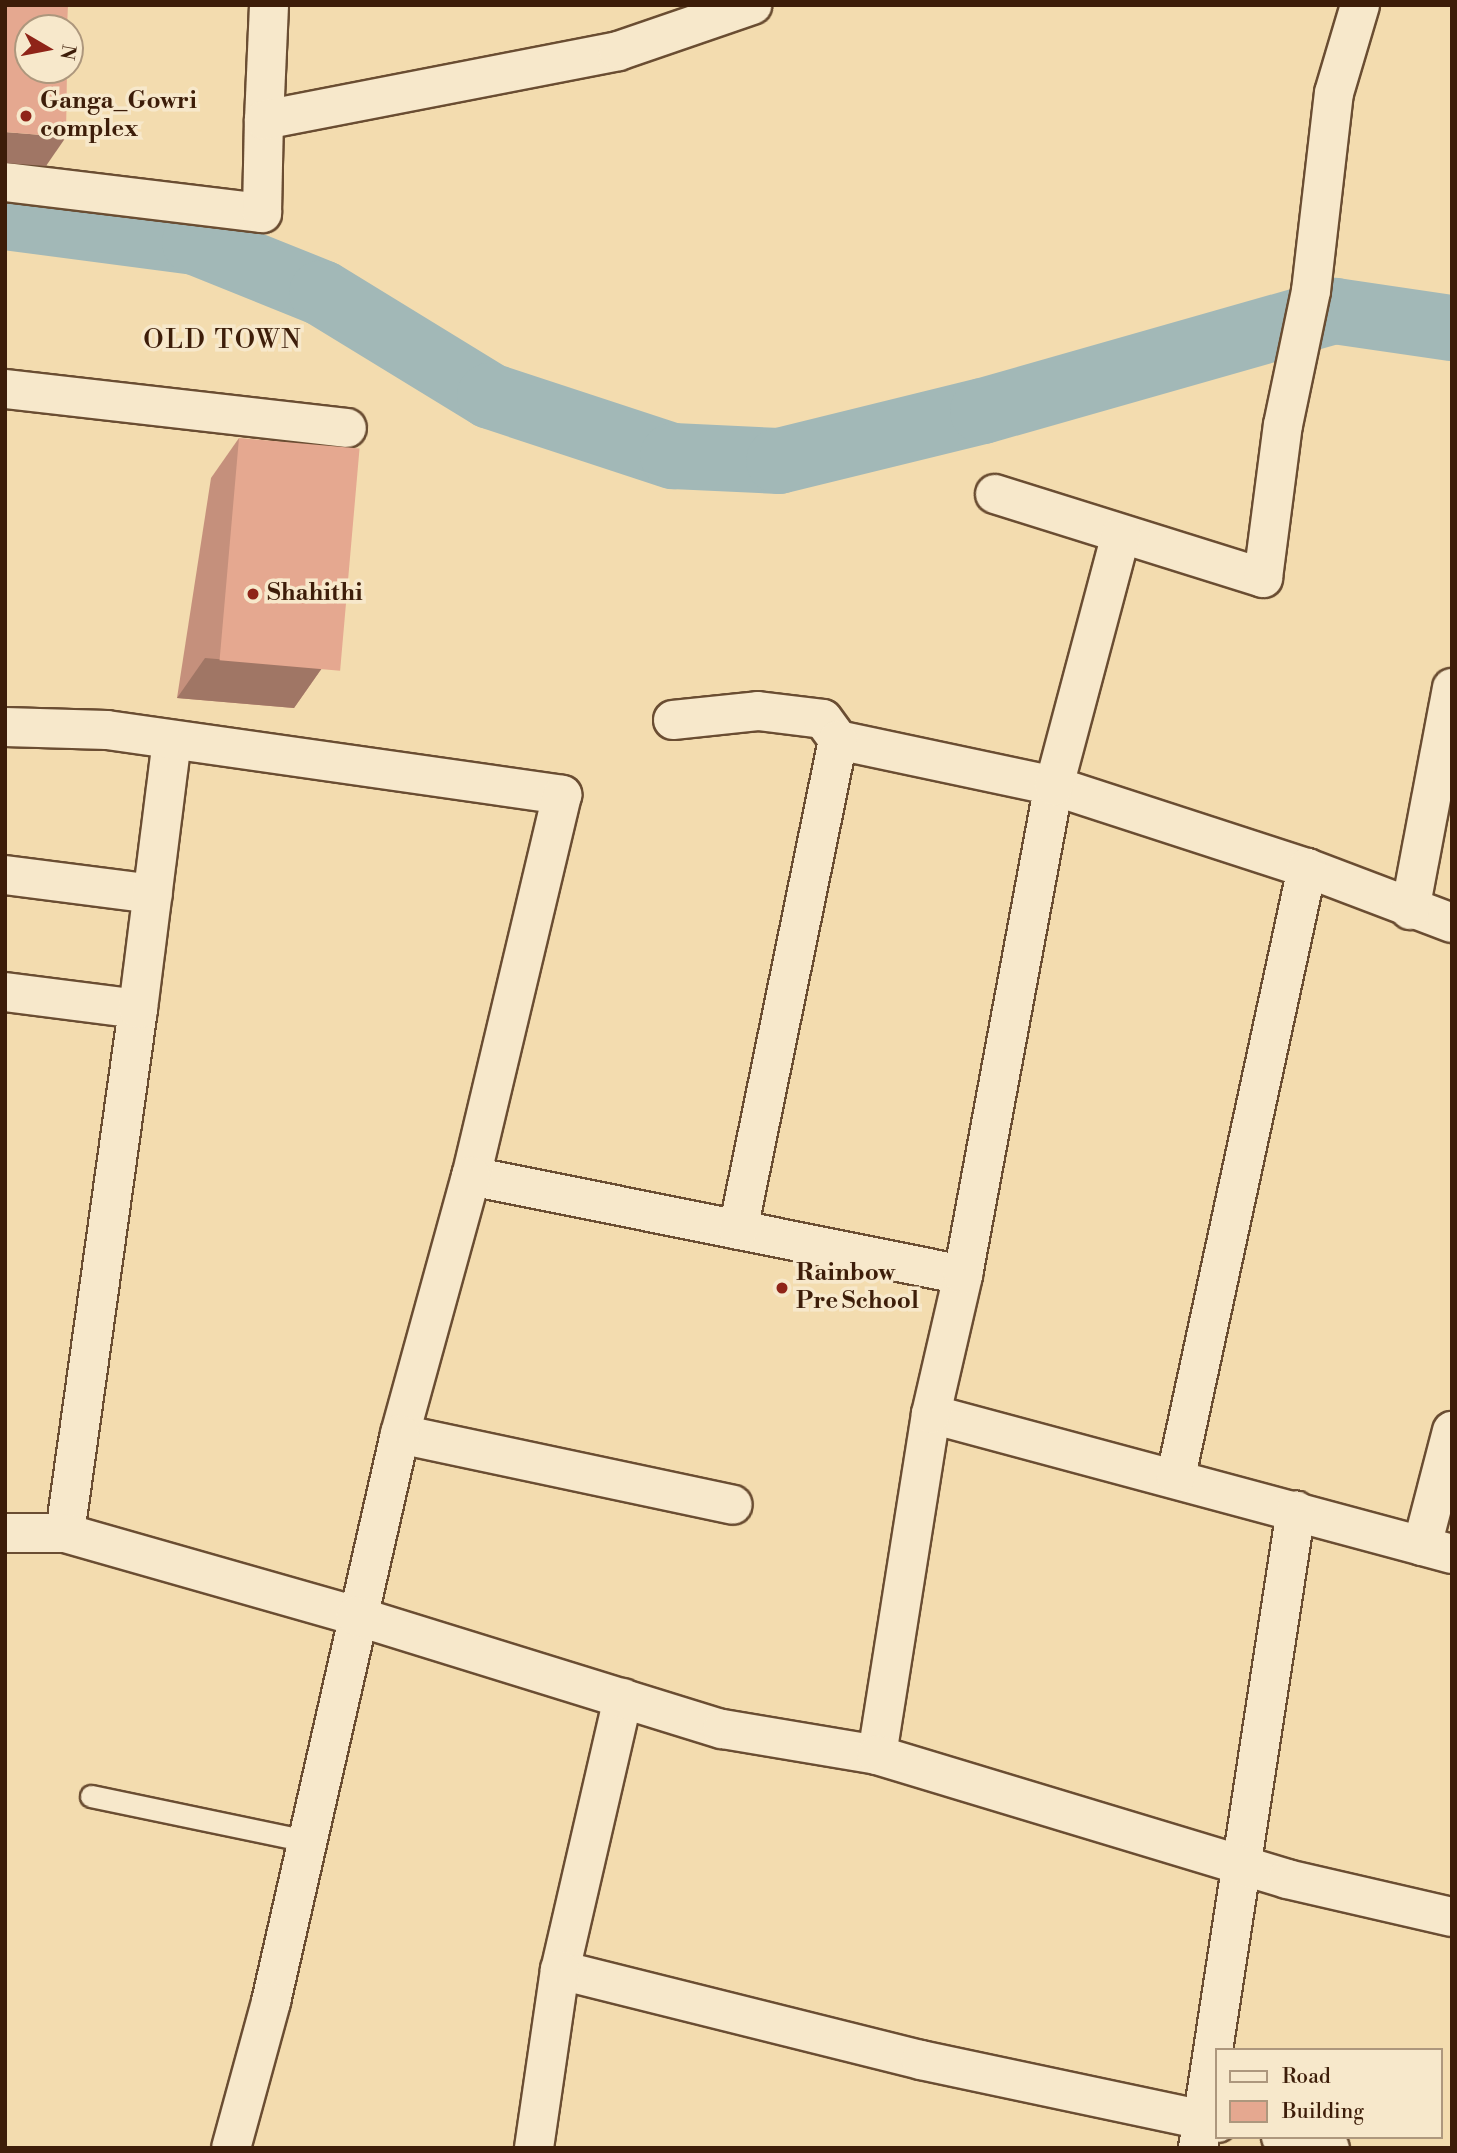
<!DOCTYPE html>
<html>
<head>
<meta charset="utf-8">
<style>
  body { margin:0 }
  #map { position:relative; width:1457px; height:2153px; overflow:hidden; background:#f3dcaf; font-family:"Libre Bodoni",serif }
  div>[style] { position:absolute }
  .river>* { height:66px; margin:-33px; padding:0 33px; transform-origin:33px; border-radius:33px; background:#a2b8b7 }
  .roads { filter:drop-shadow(2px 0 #6a4d32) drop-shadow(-2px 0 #6a4d32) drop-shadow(0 2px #6a4d32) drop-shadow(0 -2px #6a4d32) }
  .service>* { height:21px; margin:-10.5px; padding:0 10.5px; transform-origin:10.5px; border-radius:10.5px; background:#f7e8cb }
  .minor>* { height:38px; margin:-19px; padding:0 19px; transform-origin:19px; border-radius:19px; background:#f7e8cb }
  .tertiary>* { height:38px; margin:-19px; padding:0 19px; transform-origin:19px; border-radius:19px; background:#f7e8cb }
  .wall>* { inset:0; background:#c5907c }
  .shaded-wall>* { inset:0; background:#a07665 }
  .building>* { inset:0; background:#e5a890; transform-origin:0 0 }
  .dots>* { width:19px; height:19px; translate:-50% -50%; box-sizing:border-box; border:4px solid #f7e8cb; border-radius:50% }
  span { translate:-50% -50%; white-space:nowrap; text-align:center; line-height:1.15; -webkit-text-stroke:7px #f7e8cb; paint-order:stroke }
  .poi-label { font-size:24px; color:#3d1d09; font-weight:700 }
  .left { translate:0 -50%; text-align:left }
  .neighbourhood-label { font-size:26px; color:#3d1d09; letter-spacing:2px }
  .frame { position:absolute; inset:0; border:7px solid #3d1d09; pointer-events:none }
  .legend { position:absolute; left:1215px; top:2048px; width:228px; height:91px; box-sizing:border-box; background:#f7e8cb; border:2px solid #ad977d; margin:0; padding:9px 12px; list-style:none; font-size:21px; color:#3d1d09 }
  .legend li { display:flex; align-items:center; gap:14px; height:35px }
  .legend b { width:35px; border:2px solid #ad977d }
  .north { position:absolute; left:14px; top:14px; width:70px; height:70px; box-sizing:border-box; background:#f7e8cb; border:2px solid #ad977d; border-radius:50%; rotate:100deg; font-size:19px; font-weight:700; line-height:28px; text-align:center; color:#3d1d09 }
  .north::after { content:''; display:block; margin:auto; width:24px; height:32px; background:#8f2418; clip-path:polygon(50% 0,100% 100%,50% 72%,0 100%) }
</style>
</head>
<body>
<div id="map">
  <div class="river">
    <i style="left:5px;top:217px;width:192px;rotate:7.5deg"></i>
    <i style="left:195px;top:242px;width:137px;rotate:21.9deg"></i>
    <i style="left:322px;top:293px;width:197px;rotate:31.5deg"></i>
    <i style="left:490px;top:396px;width:193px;rotate:18.2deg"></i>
    <i style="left:673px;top:456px;width:106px;rotate:2.7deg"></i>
    <i style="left:779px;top:461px;width:210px;rotate:-13.8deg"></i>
    <i style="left:983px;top:411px;width:366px;rotate:-15.9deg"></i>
    <i style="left:1335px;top:311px;width:118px;rotate:8.3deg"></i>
  </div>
  <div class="roads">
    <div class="service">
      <i style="left:91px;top:1796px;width:221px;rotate:11.8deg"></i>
    </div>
    <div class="minor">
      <i style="left:264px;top:120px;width:115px;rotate:-87.5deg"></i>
      <i style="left:5px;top:182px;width:259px;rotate:6.9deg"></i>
      <i style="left:262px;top:213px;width:93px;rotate:-88.8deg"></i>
      <i style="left:264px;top:120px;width:361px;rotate:-11deg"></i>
      <i style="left:618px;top:51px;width:142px;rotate:-18.9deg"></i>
      <i style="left:5px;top:389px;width:344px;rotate:6.5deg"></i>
      <i style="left:995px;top:494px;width:281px;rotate:17.4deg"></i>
      <i style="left:1263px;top:578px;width:154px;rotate:-82.6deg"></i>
      <i style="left:1283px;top:425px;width:137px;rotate:-78.2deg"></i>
      <i style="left:1311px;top:291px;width:199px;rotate:-83.4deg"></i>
      <i style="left:1334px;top:93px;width:92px;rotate:-73.5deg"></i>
      <i style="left:673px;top:720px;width:85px;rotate:-6deg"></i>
      <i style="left:758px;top:711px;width:65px;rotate:7deg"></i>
      <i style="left:823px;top:719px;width:26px;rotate:54deg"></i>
      <i style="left:838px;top:740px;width:221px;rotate:12deg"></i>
      <i style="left:1054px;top:786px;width:266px;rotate:18deg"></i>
      <i style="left:1307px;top:868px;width:155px;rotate:20.8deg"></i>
      <i style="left:5px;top:875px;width:149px;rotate:7.3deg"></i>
      <i style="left:1410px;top:910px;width:226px;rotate:-79.3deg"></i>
      <i style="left:5px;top:992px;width:134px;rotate:7.3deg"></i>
      <i style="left:138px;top:1009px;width:529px;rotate:97.93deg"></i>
      <i style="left:138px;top:1009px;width:271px;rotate:-82.8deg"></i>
      <i style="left:471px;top:1176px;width:502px;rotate:11.38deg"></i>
      <i style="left:738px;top:1230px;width:500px;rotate:-78.47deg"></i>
      <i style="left:931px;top:1414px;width:539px;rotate:15.04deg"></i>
      <i style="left:400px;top:1434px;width:340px;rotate:12deg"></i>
      <i style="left:1176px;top:1476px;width:622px;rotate:-77.84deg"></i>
      <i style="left:1422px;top:1546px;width:119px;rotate:-75.4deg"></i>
      <i style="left:623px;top:1698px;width:279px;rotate:103deg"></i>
      <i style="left:560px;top:1970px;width:372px;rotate:14deg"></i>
      <i style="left:921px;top:2060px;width:303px;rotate:12deg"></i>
      <i style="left:877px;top:1755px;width:345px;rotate:-81deg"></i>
      <i style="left:931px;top:1414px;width:143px;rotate:-77deg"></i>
      <i style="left:963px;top:1275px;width:497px;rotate:-79.5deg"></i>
      <i style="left:1054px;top:786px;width:260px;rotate:-75.1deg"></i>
      <i style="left:1281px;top:2137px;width:50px;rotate:12.7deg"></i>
      <i style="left:534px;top:2148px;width:180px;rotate:-81.7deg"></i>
      <i style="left:1198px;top:2148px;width:645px;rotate:-81.27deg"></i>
    </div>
    <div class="tertiary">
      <i style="left:5px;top:727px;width:102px;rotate:1.7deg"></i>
      <i style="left:107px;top:730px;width:460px;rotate:8.1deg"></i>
      <i style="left:562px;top:795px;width:392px;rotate:103.4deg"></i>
      <i style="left:471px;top:1176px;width:268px;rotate:105.4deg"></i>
      <i style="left:400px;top:1434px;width:582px;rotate:102.8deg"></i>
      <i style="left:271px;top:2002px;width:151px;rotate:105.3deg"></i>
      <i style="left:5px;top:1533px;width:60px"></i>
      <i style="left:65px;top:1533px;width:303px;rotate:15.9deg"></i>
      <i style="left:356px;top:1616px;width:383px;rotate:17.2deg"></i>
      <i style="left:722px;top:1729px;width:157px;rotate:9.5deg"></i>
      <i style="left:877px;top:1755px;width:428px;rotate:16.8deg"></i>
      <i style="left:1287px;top:1879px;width:169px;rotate:13deg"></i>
    </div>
  </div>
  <div class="wall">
    <i style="clip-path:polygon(239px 438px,322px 668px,294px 708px,177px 698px,211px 478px)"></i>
  </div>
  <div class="shaded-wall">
    <i style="clip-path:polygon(5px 132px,66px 137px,46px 166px,5px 163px)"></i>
    <i style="clip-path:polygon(205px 658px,322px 668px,294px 708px,177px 698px)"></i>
  </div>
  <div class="building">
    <i style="clip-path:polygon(5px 5px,68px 5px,67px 28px,28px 28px,28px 70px,67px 70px,66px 137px,5px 132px)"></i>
    <i style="left:239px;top:438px;width:121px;height:223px;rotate:5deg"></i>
  </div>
  <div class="dots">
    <i style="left:26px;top:116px;background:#8f2418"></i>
    <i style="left:253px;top:594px;background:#8f2418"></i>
    <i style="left:782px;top:1288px;background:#8f2418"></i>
  </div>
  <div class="poi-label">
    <span class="left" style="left:40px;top:116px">Ganga_Gowri<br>complex</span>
    <span class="left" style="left:267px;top:594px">Shahithi</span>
    <span class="left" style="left:796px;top:1288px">Rainbow<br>Pre School</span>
  </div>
  <div class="neighbourhood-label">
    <span style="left:223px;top:341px">OLD TOWN</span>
  </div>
  <div class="frame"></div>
  <ul class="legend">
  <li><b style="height:9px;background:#f7e8cb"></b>Road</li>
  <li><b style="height:19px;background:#e5a890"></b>Building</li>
  </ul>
  <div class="north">N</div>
</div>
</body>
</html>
